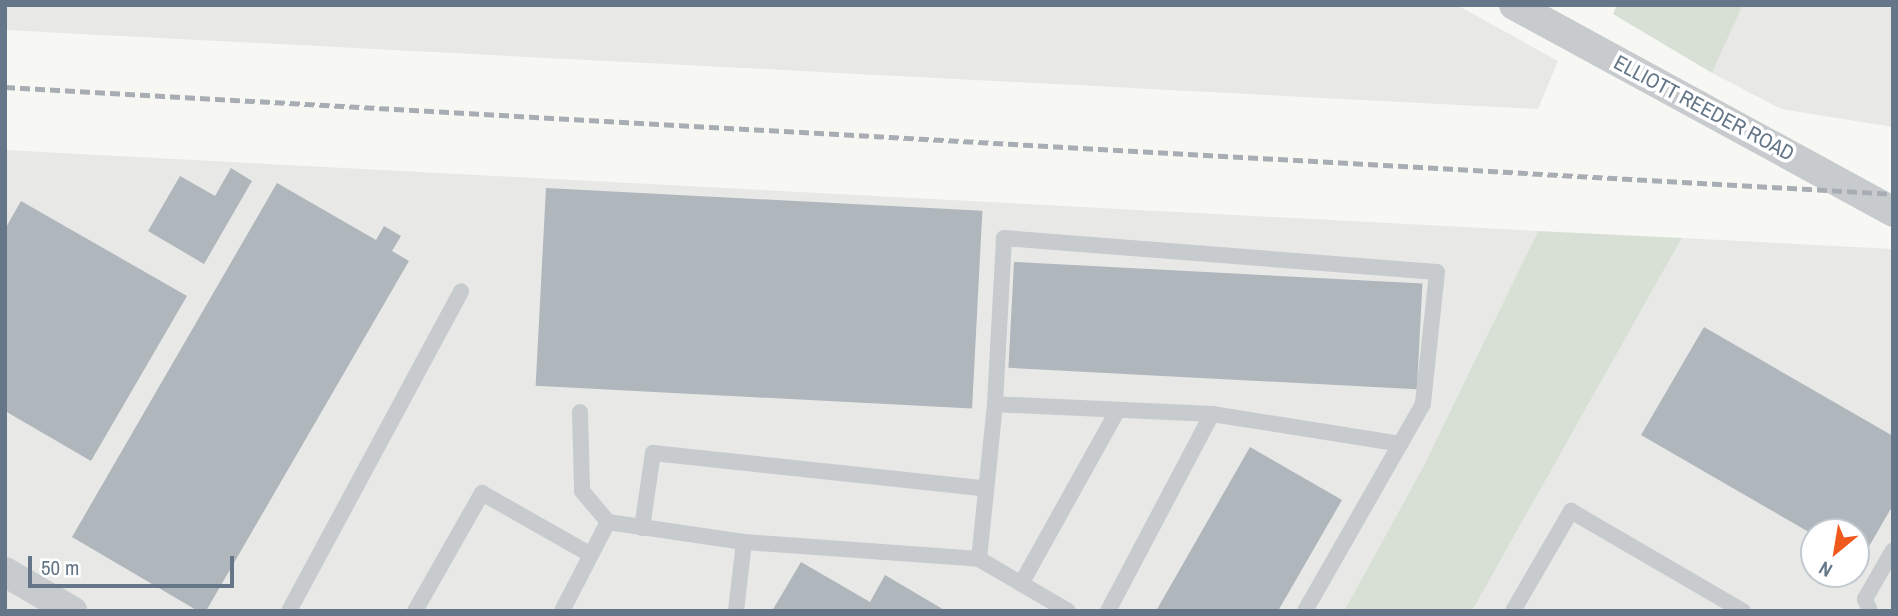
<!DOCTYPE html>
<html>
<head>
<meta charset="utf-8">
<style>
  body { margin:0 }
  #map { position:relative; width:1898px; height:616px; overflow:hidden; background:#f7f8f4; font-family:"Archivo Narrow",sans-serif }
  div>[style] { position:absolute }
  .built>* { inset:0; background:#e8e9e7 }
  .green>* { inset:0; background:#d8e0d5 }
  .building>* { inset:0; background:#afb6bc; transform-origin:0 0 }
  .service>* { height:16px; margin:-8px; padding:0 8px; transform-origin:8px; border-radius:8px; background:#c7cbce }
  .minor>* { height:30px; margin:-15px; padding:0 15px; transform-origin:15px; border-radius:15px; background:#c7cbce }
  .rail>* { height:5px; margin-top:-2.5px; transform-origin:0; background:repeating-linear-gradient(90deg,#a7adb3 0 10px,transparent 0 15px) }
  span { translate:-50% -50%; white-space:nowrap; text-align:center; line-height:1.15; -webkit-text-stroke:7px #fff; paint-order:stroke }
  .street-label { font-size:21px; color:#647687 }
  .frame { position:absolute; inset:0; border:7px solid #647687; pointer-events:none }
  .north { position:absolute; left:1800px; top:518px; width:70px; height:70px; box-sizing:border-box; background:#fff; border:2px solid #c1c8cf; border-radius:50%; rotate:210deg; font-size:19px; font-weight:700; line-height:28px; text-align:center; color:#647687 }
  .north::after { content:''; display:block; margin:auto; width:24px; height:32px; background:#f0591c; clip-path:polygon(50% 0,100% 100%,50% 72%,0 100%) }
  .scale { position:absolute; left:28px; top:556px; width:206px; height:32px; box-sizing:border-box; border:4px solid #647687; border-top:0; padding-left:9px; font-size:21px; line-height:24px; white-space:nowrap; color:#647687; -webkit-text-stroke:5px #fff; paint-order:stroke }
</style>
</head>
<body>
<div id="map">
  <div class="built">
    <i style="clip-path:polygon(5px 5px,1457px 5px,1558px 61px,1538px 109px,5px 30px)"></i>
    <i style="clip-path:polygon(1743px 5px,1893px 5px,1893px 127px,1781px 109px,1712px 73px)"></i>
    <i style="clip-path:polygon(5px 150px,1538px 231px,1422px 469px,1344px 611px,5px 611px)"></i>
    <i style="clip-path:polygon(evenodd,1682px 238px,1893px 249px,1893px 611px,1472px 611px,1682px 238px,1814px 532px,1856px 532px,1856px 574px,1814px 574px,1814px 532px)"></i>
  </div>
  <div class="green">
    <i style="clip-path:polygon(1617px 5px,1743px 5px,1712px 73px,1613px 14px)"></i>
    <i style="clip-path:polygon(1538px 231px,1682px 238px,1472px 611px,1344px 611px,1422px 469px)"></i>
  </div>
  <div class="building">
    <i style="clip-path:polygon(231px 168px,252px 181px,204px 264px,148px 231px,180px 176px,215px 196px)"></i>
    <i style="clip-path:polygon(277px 183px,376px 240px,384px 226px,401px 236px,392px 251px,409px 261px,206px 611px,198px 611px,72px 537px)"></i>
    <i style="left:546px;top:188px;width:437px;height:198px;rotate:3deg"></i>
    <i style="clip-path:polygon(21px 201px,187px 296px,91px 461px,5px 411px,5px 229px)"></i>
    <i style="left:1014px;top:262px;width:409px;height:106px;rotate:3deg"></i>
    <i style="clip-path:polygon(1704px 327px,1893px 436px,1893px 505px,1860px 562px,1856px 532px,1814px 535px,1641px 435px)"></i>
    <i style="clip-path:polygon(1250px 447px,1342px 500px,1278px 611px,1156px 611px)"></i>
    <i style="clip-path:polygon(801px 562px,870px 602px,885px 575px,946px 611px,772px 611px)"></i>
  </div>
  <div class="service">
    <i style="left:580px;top:412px;width:79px;rotate:88.5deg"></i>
    <i style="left:582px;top:491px;width:40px;rotate:50deg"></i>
    <i style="left:608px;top:522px;width:137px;rotate:8.4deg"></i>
    <i style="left:744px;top:542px;width:236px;rotate:4.1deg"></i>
    <i style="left:979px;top:559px;width:103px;rotate:30.3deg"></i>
    <i style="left:1212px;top:414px;width:191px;rotate:9deg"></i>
    <i style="left:642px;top:528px;width:76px;rotate:-81.7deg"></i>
    <i style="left:653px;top:453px;width:332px;rotate:6.1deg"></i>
    <i style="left:979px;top:559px;width:156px;rotate:-84.1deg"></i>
    <i style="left:1021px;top:584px;width:199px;rotate:-60.9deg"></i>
    <i style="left:289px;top:611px;width:363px;rotate:-61.7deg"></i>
    <i style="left:415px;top:611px;width:136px;rotate:-60.4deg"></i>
    <i style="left:482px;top:493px;width:125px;rotate:29.6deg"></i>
    <i style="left:562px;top:611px;width:100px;rotate:-62.7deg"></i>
    <i style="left:736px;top:611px;width:69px;rotate:-83.4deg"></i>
    <i style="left:1108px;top:611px;width:223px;rotate:-62.2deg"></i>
    <i style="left:1212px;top:414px;width:217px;rotate:-177.4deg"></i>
    <i style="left:995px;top:404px;width:166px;rotate:-86.9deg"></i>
    <i style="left:1004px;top:238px;width:434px;rotate:4.5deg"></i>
    <i style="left:1437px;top:272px;width:133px;rotate:96.1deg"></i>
    <i style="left:1423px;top:404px;width:238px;rotate:119.7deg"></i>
    <i style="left:1513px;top:611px;width:116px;rotate:-59.9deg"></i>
    <i style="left:1571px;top:511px;width:199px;rotate:30.2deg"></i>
    <i style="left:1870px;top:611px;width:13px;rotate:-113deg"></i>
    <i style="left:1865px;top:599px;width:56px;rotate:-60.3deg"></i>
  </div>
  <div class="minor">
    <i style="left:1514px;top:5px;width:432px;rotate:28.6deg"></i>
    <i style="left:5px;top:572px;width:78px;rotate:30.2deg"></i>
  </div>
  <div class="rail">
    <i style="left:5px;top:87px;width:1891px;rotate:3.24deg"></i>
  </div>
  <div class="street-label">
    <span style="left:1704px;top:108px;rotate:28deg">ELLIOTT REEDER ROAD</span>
  </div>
  <div class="frame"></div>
  <div class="north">N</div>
  <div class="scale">50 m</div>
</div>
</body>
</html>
